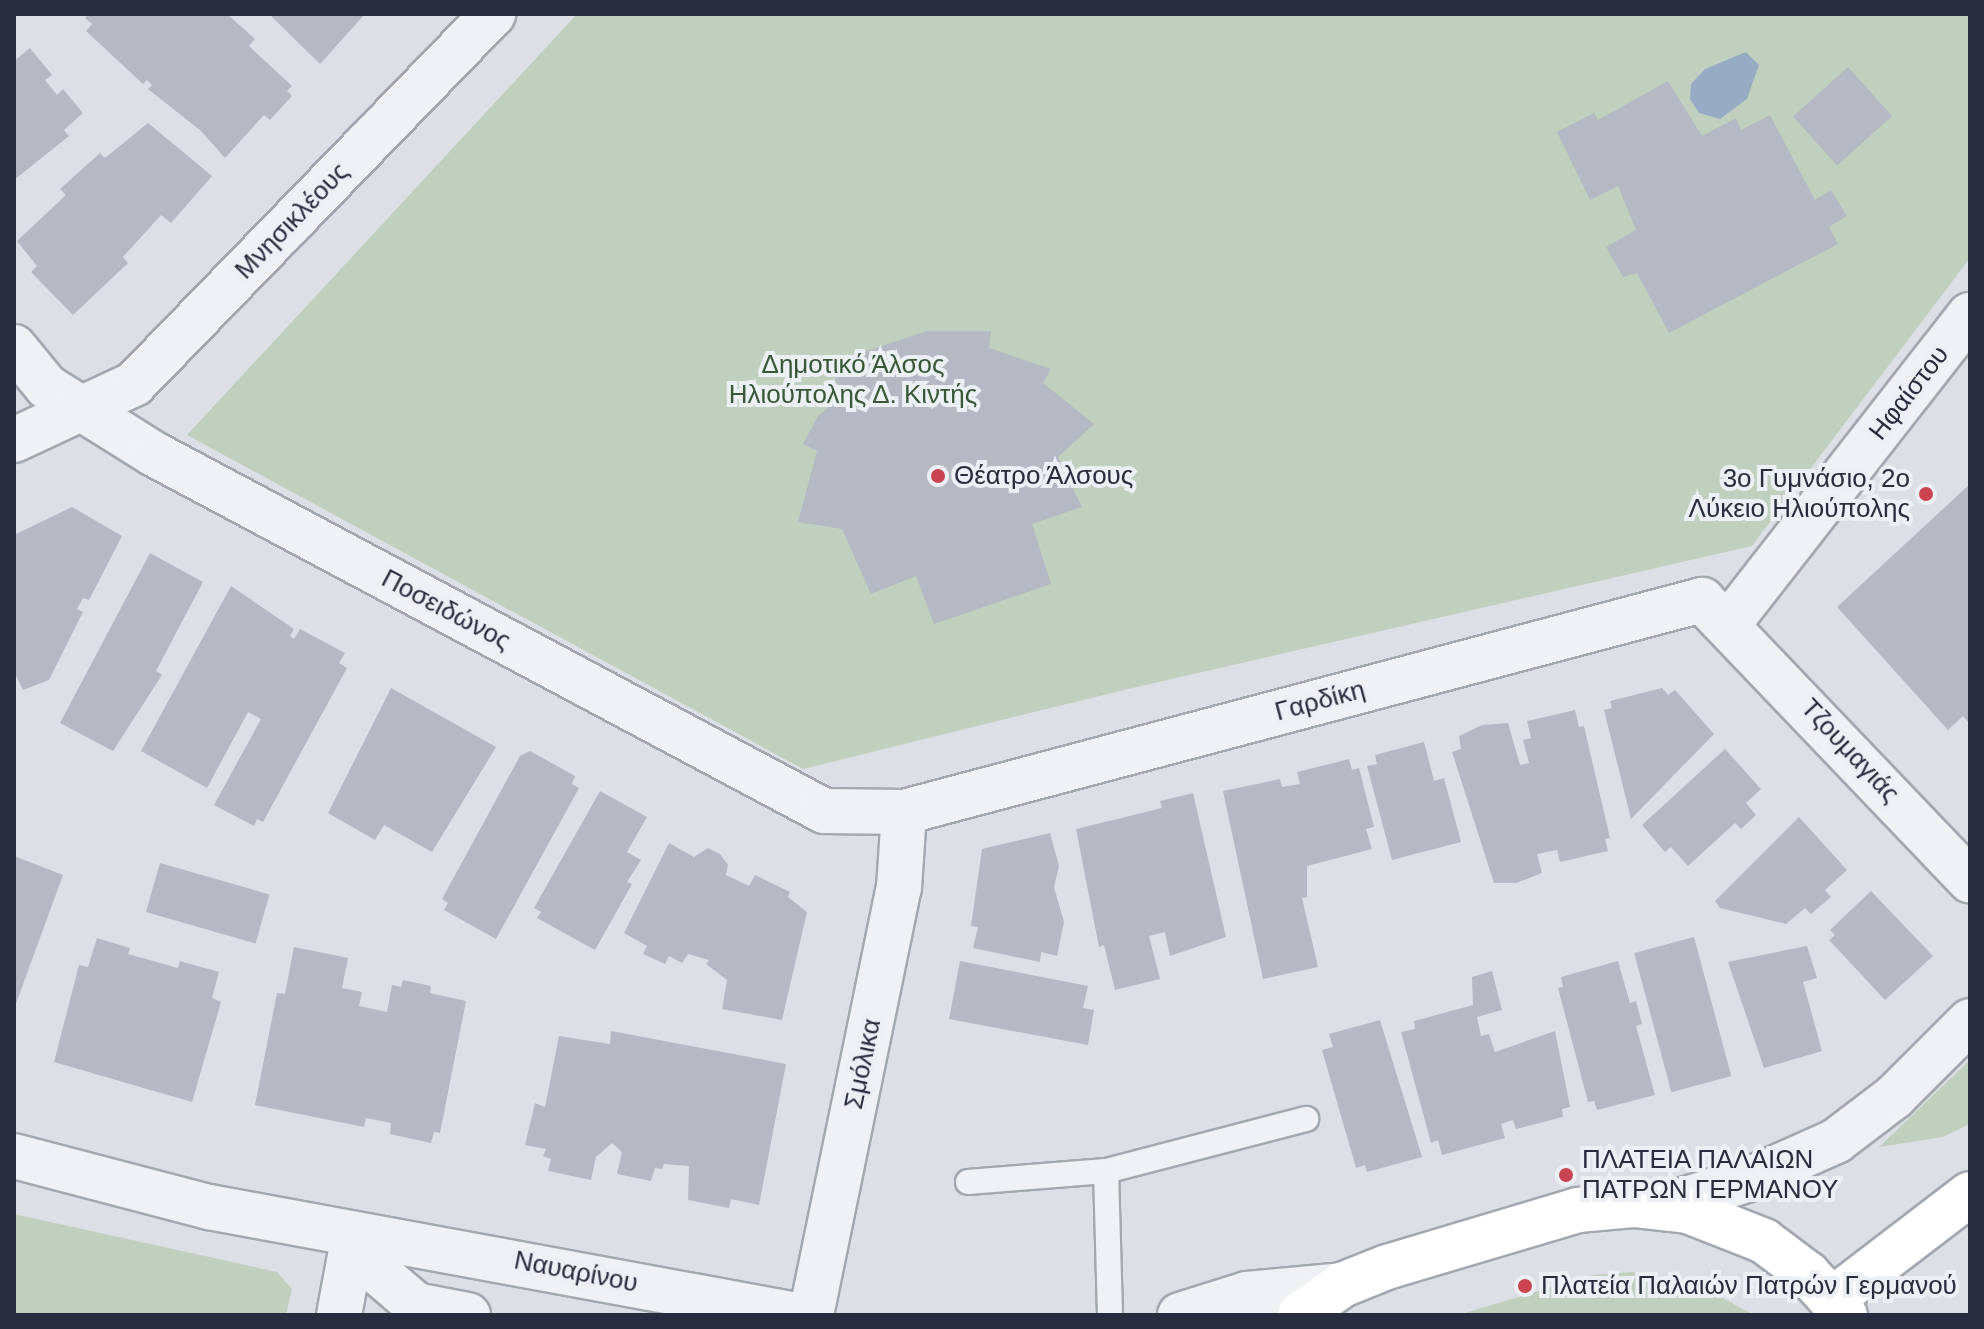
<!DOCTYPE html>
<html>
<head>
<meta charset="utf-8">
<style>
  body { margin:0 }
  #map { position:relative; width:1984px; height:1329px; overflow:hidden; background:#dce0e6; font-family:Arial,sans-serif }
  div>[style] { position:absolute }
  .green>* { inset:0; background:#c1d0be }
  .water>* { inset:0; background:#98abc5 }
  .building>* { inset:0; background:#b4b9c3; transform-origin:0 0 }
  .roads { filter:drop-shadow(2px 0 #a2a7b0) drop-shadow(-2px 0 #a2a7b0) drop-shadow(0 2px #a2a7b0) drop-shadow(0 -2px #a2a7b0) }
  .lane>* { height:24px; margin:-12px; padding:0 12px; transform-origin:12px; border-radius:12px; background:#eff1f5 }
  .street>* { height:44px; margin:-22px; padding:0 22px; transform-origin:22px; border-radius:22px; background:#eff1f5 }
  .secondary>* { height:44px; margin:-22px; padding:0 22px; transform-origin:22px; border-radius:22px; background:#fff }
  .dots>* { width:22px; height:22px; translate:-50% -50%; box-sizing:border-box; border:4px solid #eceff4; border-radius:50% }
  span { translate:-50% -50%; white-space:nowrap; text-align:center; line-height:1.15; -webkit-text-stroke:8px #eceff4; paint-order:stroke }
  .street-label { font-size:26px; color:#272d3c }
  .park-label { font-size:26px; color:#395735 }
  .poi-label { font-size:26px; color:#272d3c }
  .left { translate:0 -50%; text-align:left }
  .right { translate:-100% -50%; text-align:right }
  .frame { position:absolute; inset:0; border:16px solid #272d3c; pointer-events:none }
</style>
</head>
<body>
<div id="map">
  <div class="green">
    <i style="clip-path:polygon(577px 14px,1968px 14px,1970px 258px,1752px 546px,1124px 690px,803px 769px,187px 435px)"></i>
    <i style="clip-path:polygon(1970px 1060px,1970px 1124px,1943px 1137px,1879px 1147px)"></i>
    <i style="clip-path:polygon(14px 1214px,277px 1272px,292px 1289px,286px 1315px,14px 1315px)"></i>
    <i style="clip-path:polygon(1632px 1272px,1693px 1282px,1754px 1315px,1458px 1315px,1592px 1275px)"></i>
  </div>
  <div class="water">
    <i style="clip-path:polygon(1746px 52px,1759px 65px,1747px 99px,1720px 119px,1699px 113px,1690px 99px,1691px 84px,1705px 69px)"></i>
  </div>
  <div class="building">
    <i style="clip-path:polygon(89px 14px,227px 14px,255px 39px,249px 46px,292px 86px,287px 91px,292px 96px,270px 120px,264px 115px,225px 158px,201px 131px,148px 89px,152px 85px,147px 80px,143px 84px,86px 31px,92px 24px,85px 18px)"></i>
    <i style="clip-path:polygon(269px 14px,365px 14px,320px 64px)"></i>
    <i style="clip-path:polygon(30px 48px,52px 75px,45px 80px,57px 95px,63px 89px,83px 113px,64px 130px,69px 136px,14px 180px,14px 61px)"></i>
    <i style="left:1848px;top:67px;width:66px;height:74px;rotate:48deg"></i>
    <i style="clip-path:polygon(1668px 81px,1702px 136px,1736px 118px,1741px 130px,1770px 115px,1815px 200px,1831px 190px,1847px 216px,1829px 227px,1838px 244px,1669px 333px,1637px 273px,1623px 277px,1606px 247px,1636px 230px,1618px 186px,1590px 200px,1557px 132px,1594px 113px,1598px 120px)"></i>
    <i style="clip-path:polygon(148px 123px,212px 176px,171px 223px,161px 215px,123px 257px,128px 263px,73px 315px,31px 272px,37px 266px,17px 241px,66px 195px,60px 189px,100px 153px,105px 158px)"></i>
    <i style="clip-path:polygon(927px 331px,991px 331px,989px 348px,1051px 369px,1043px 383px,1094px 424px,1058px 457px,1082px 507px,1032px 524px,1051px 584px,934px 624px,916px 576px,871px 594px,842px 529px,798px 522px,817px 451px,803px 444px,818px 416px,846px 393px,834px 379px,867px 351px)"></i>
    <i style="clip-path:polygon(1970px 484px,1970px 724px,1963px 716px,1948px 730px,1837px 607px)"></i>
    <i style="clip-path:polygon(72px 507px,122px 536px,89px 600px,83px 598px,77px 609px,83px 612px,49px 680px,23px 690px,14px 672px,14px 535px)"></i>
    <i style="clip-path:polygon(150px 553px,203px 582px,156px 671px,162px 675px,113px 751px,60px 723px)"></i>
    <i style="clip-path:polygon(231px 586px,294px 629px,290px 636px,294px 639px,300px 629px,345px 653px,339px 663px,347px 668px,263px 822px,257px 819px,254px 826px,214px 805px,261px 719px,248px 712px,207px 788px,141px 751px)"></i>
    <i style="clip-path:polygon(391px 688px,496px 747px,432px 852px,384px 825px,375px 840px,328px 813px)"></i>
    <i style="clip-path:polygon(1662px 688px,1668px 695px,1675px 690px,1714px 734px,1631px 819px,1604px 710px,1612px 708px,1610px 701px)"></i>
    <i style="clip-path:polygon(1575px 710px,1579px 727px,1584px 726px,1610px 838px,1605px 839px,1608px 851px,1560px 862px,1557px 850px,1537px 854px,1542px 873px,1516px 883px,1494px 883px,1452px 752px,1461px 749px,1459px 736px,1482px 725px,1508px 723px,1520px 765px,1529px 763px,1523px 740px,1531px 738px,1527px 721px)"></i>
    <i style="clip-path:polygon(1424px 742px,1434px 781px,1444px 778px,1461px 842px,1392px 860px,1367px 766px,1377px 764px,1375px 755px)"></i>
    <i style="clip-path:polygon(1725px 749px,1761px 789px,1746px 803px,1756px 815px,1741px 829px,1735px 823px,1688px 866px,1671px 847px,1665px 852px,1642px 825px)"></i>
    <i style="clip-path:polygon(530px 751px,575px 776px,572px 784px,579px 788px,496px 939px,444px 910px,448px 903px,442px 899px,520px 756px)"></i>
    <i style="clip-path:polygon(1349px 759px,1352px 770px,1359px 768px,1374px 827px,1366px 829px,1372px 849px,1307px 866px,1307px 897px,1302px 898px,1318px 967px,1263px 979px,1223px 791px,1280px 779px,1282px 787px,1300px 784px,1297px 772px)"></i>
    <i style="clip-path:polygon(600px 791px,647px 817px,627px 852px,641px 860px,627px 882px,632px 884px,595px 950px,537px 918px,541px 912px,534px 908px)"></i>
    <i style="clip-path:polygon(1193px 793px,1226px 937px,1170px 956px,1165px 932px,1149px 936px,1160px 979px,1115px 990px,1104px 945px,1099px 947px,1076px 829px,1162px 808px,1160px 801px)"></i>
    <i style="clip-path:polygon(1799px 817px,1847px 870px,1825px 890px,1831px 897px,1811px 914px,1805px 908px,1786px 924px,1720px 908px,1715px 901px)"></i>
    <i style="clip-path:polygon(1050px 833px,1059px 866px,1054px 887px,1064px 922px,1057px 956px,1041px 952px,1040px 962px,973px 948px,978px 927px,971px 926px,982px 849px)"></i>
    <i style="clip-path:polygon(669px 843px,694px 857px,708px 848px,720px 854px,728px 865px,726px 875px,749px 886px,755px 875px,790px 892px,788px 897px,807px 912px,782px 1020px,722px 1009px,727px 980px,706px 964px,709px 960px,688px 954px,682px 963px,669px 956px,665px 964px,643px 954px,647px 946px,624px 933px)"></i>
    <i style="clip-path:polygon(14px 856px,63px 875px,14px 1009px)"></i>
    <i style="left:160px;top:863px;width:114px;height:51px;rotate:16deg"></i>
    <i style="clip-path:polygon(1871px 891px,1933px 956px,1885px 1000px,1829px 940px,1835px 935px,1830px 930px)"></i>
    <i style="left:1694px;top:937px;width:144px;height:62px;rotate:75deg"></i>
    <i style="clip-path:polygon(97px 938px,130px 948px,128px 954px,178px 968px,180px 961px,219px 972px,212px 998px,221px 1002px,192px 1102px,54px 1062px,79px 965px,88px 967px)"></i>
    <i style="clip-path:polygon(1807px 946px,1817px 978px,1803px 982px,1822px 1051px,1764px 1068px,1728px 962px)"></i>
    <i style="clip-path:polygon(294px 947px,348px 958px,342px 988px,362px 992px,359px 1006px,387px 1012px,392px 985px,401px 987px,403px 980px,431px 986px,430px 993px,466px 1001px,440px 1133px,434px 1132px,431px 1143px,390px 1134px,391px 1123px,366px 1118px,364px 1127px,255px 1105px,277px 993px,285px 994px)"></i>
    <i style="clip-path:polygon(960px 961px,1088px 986px,1083px 1008px,1094px 1010px,1088px 1045px,949px 1019px)"></i>
    <i style="clip-path:polygon(1618px 961px,1630px 1003px,1636px 1001px,1642px 1024px,1636px 1026px,1655px 1095px,1597px 1110px,1594px 1101px,1588px 1102px,1558px 988px,1563px 987px,1561px 977px)"></i>
    <i style="clip-path:polygon(1492px 971px,1502px 1010px,1477px 1017px,1481px 1036px,1489px 1034px,1495px 1052px,1555px 1031px,1570px 1107px,1562px 1109px,1563px 1117px,1516px 1129px,1513px 1120px,1501px 1124px,1505px 1138px,1442px 1155px,1438px 1140px,1431px 1143px,1401px 1032px,1415px 1029px,1414px 1021px,1473px 1005px,1472px 977px)"></i>
    <i style="clip-path:polygon(1380px 1020px,1422px 1157px,1367px 1172px,1365px 1165px,1356px 1168px,1322px 1050px,1333px 1047px,1329px 1034px)"></i>
    <i style="clip-path:polygon(611px 1031px,786px 1064px,759px 1205px,731px 1199px,729px 1208px,688px 1200px,689px 1166px,664px 1164px,662px 1169px,655px 1168px,651px 1181px,617px 1174px,622px 1152px,612px 1143px,596px 1157px,591px 1180px,548px 1171px,551px 1159px,543px 1156px,546px 1149px,525px 1145px,535px 1103px,545px 1107px,559px 1036px,610px 1044px)"></i>
  </div>
  <div class="roads">
    <div class="lane">
      <i style="left:1106px;top:1171px;width:207px;rotate:-14.6deg"></i>
      <i style="left:968px;top:1182px;width:138px;rotate:-4.6deg"></i>
      <i style="left:1106px;top:1171px;width:144px;rotate:88.4deg"></i>
    </div>
    <div class="street">
      <i style="left:14px;top:347px;width:52px;rotate:50.5deg"></i>
      <i style="left:47px;top:387px;width:126px;rotate:32.1deg"></i>
      <i style="left:154px;top:454px;width:759px;rotate:28.05deg"></i>
      <i style="left:824px;top:811px;width:80px;rotate:0.7deg"></i>
      <i style="left:904px;top:812px;width:826px;rotate:-14.88deg"></i>
      <i style="left:1702px;top:600px;width:388px;rotate:46.3deg"></i>
      <i style="left:14px;top:440px;width:132px;rotate:-25deg"></i>
      <i style="left:134px;top:384px;width:516px;rotate:-45.86deg"></i>
      <i style="left:1729px;top:623px;width:391px;rotate:-52deg"></i>
      <i style="left:14px;top:1156px;width:202px;rotate:14.7deg"></i>
      <i style="left:209px;top:1207px;width:598px;rotate:10.41deg"></i>
      <i style="left:1661px;top:1207px;width:96px;rotate:-17.5deg"></i>
      <i style="left:1753px;top:1178px;width:91px;rotate:-24deg"></i>
      <i style="left:1836px;top:1141px;width:74px;rotate:-37.3deg"></i>
      <i style="left:1895px;top:1096px;width:106px;rotate:-45deg"></i>
      <i style="left:354px;top:1235px;width:48px;rotate:56deg"></i>
      <i style="left:381px;top:1275px;width:46px;rotate:40.6deg"></i>
      <i style="left:416px;top:1305px;width:53px;rotate:10.9deg"></i>
      <i style="left:339px;top:1315px;width:81px;rotate:-79.4deg"></i>
      <i style="left:811px;top:1315px;width:436px;rotate:-78.4deg"></i>
      <i style="left:899px;top:888px;width:76px;rotate:-86.2deg"></i>
      <i style="left:1180px;top:1315px;width:70px;rotate:-17.4deg"></i>
      <i style="left:1247px;top:1294px;width:95px;rotate:-5.4deg"></i>
    </div>
    <div class="secondary">
      <i style="left:1834px;top:1298px;width:171px;rotate:-37.4deg"></i>
      <i style="left:1300px;top:1315px;width:52px;rotate:-35.5deg"></i>
      <i style="left:1342px;top:1285px;width:48px;rotate:-21.8deg"></i>
      <i style="left:1387px;top:1267px;width:199px;rotate:-16.6deg"></i>
      <i style="left:1578px;top:1210px;width:55px;rotate:-5.2deg"></i>
      <i style="left:1633px;top:1205px;width:55px;rotate:6.2deg"></i>
      <i style="left:1688px;top:1211px;width:82px;rotate:21.5deg"></i>
      <i style="left:1764px;top:1241px;width:55px;rotate:36.9deg"></i>
      <i style="left:1808px;top:1274px;width:55px;rotate:47.9deg"></i>
    </div>
  </div>
  <div class="dots">
    <i style="left:938px;top:476px;background:#c94450"></i>
    <i style="left:1926px;top:494px;background:#c94450"></i>
    <i style="left:1566px;top:1175px;background:#c94450"></i>
    <i style="left:1525px;top:1286px;background:#c94450"></i>
  </div>
  <div class="street-label">
    <span style="left:292px;top:221px;rotate:-46deg">Μνησικλέους</span>
    <span style="left:1909px;top:393px;rotate:-52deg">Ηφαίστου</span>
    <span style="left:446px;top:610px;rotate:28deg">Ποσειδώνος</span>
    <span style="left:1320px;top:701px;rotate:-15deg">Γαρδίκη</span>
    <span style="left:1850px;top:751px;rotate:47deg">Τζουμαγιάς</span>
    <span style="left:863px;top:1064px;rotate:-78deg">Σμόλικα</span>
    <span style="left:576px;top:1272px;rotate:11deg">Ναυαρίνου</span>
  </div>
  <div class="park-label">
    <span style="left:853px;top:380px">Δημοτικό Άλσος<br>Ηλιούπολης Δ. Κιντής</span>
  </div>
  <div class="poi-label">
    <span class="left" style="left:954px;top:476px">Θέατρο Άλσους</span>
    <span class="right" style="left:1910px;top:494px">3ο Γυμνάσιο, 2ο<br>Λύκειο Ηλιούπολης</span>
    <span class="left" style="left:1582px;top:1175px">ΠΛΑΤΕΙΑ ΠΑΛΑΙΩΝ<br>ΠΑΤΡΩΝ ΓΕΡΜΑΝΟΥ</span>
    <span class="left" style="left:1541px;top:1286px">Πλατεία Παλαιών Πατρών Γερμανού</span>
  </div>
  <div class="frame"></div>
</div>
</body>
</html>
